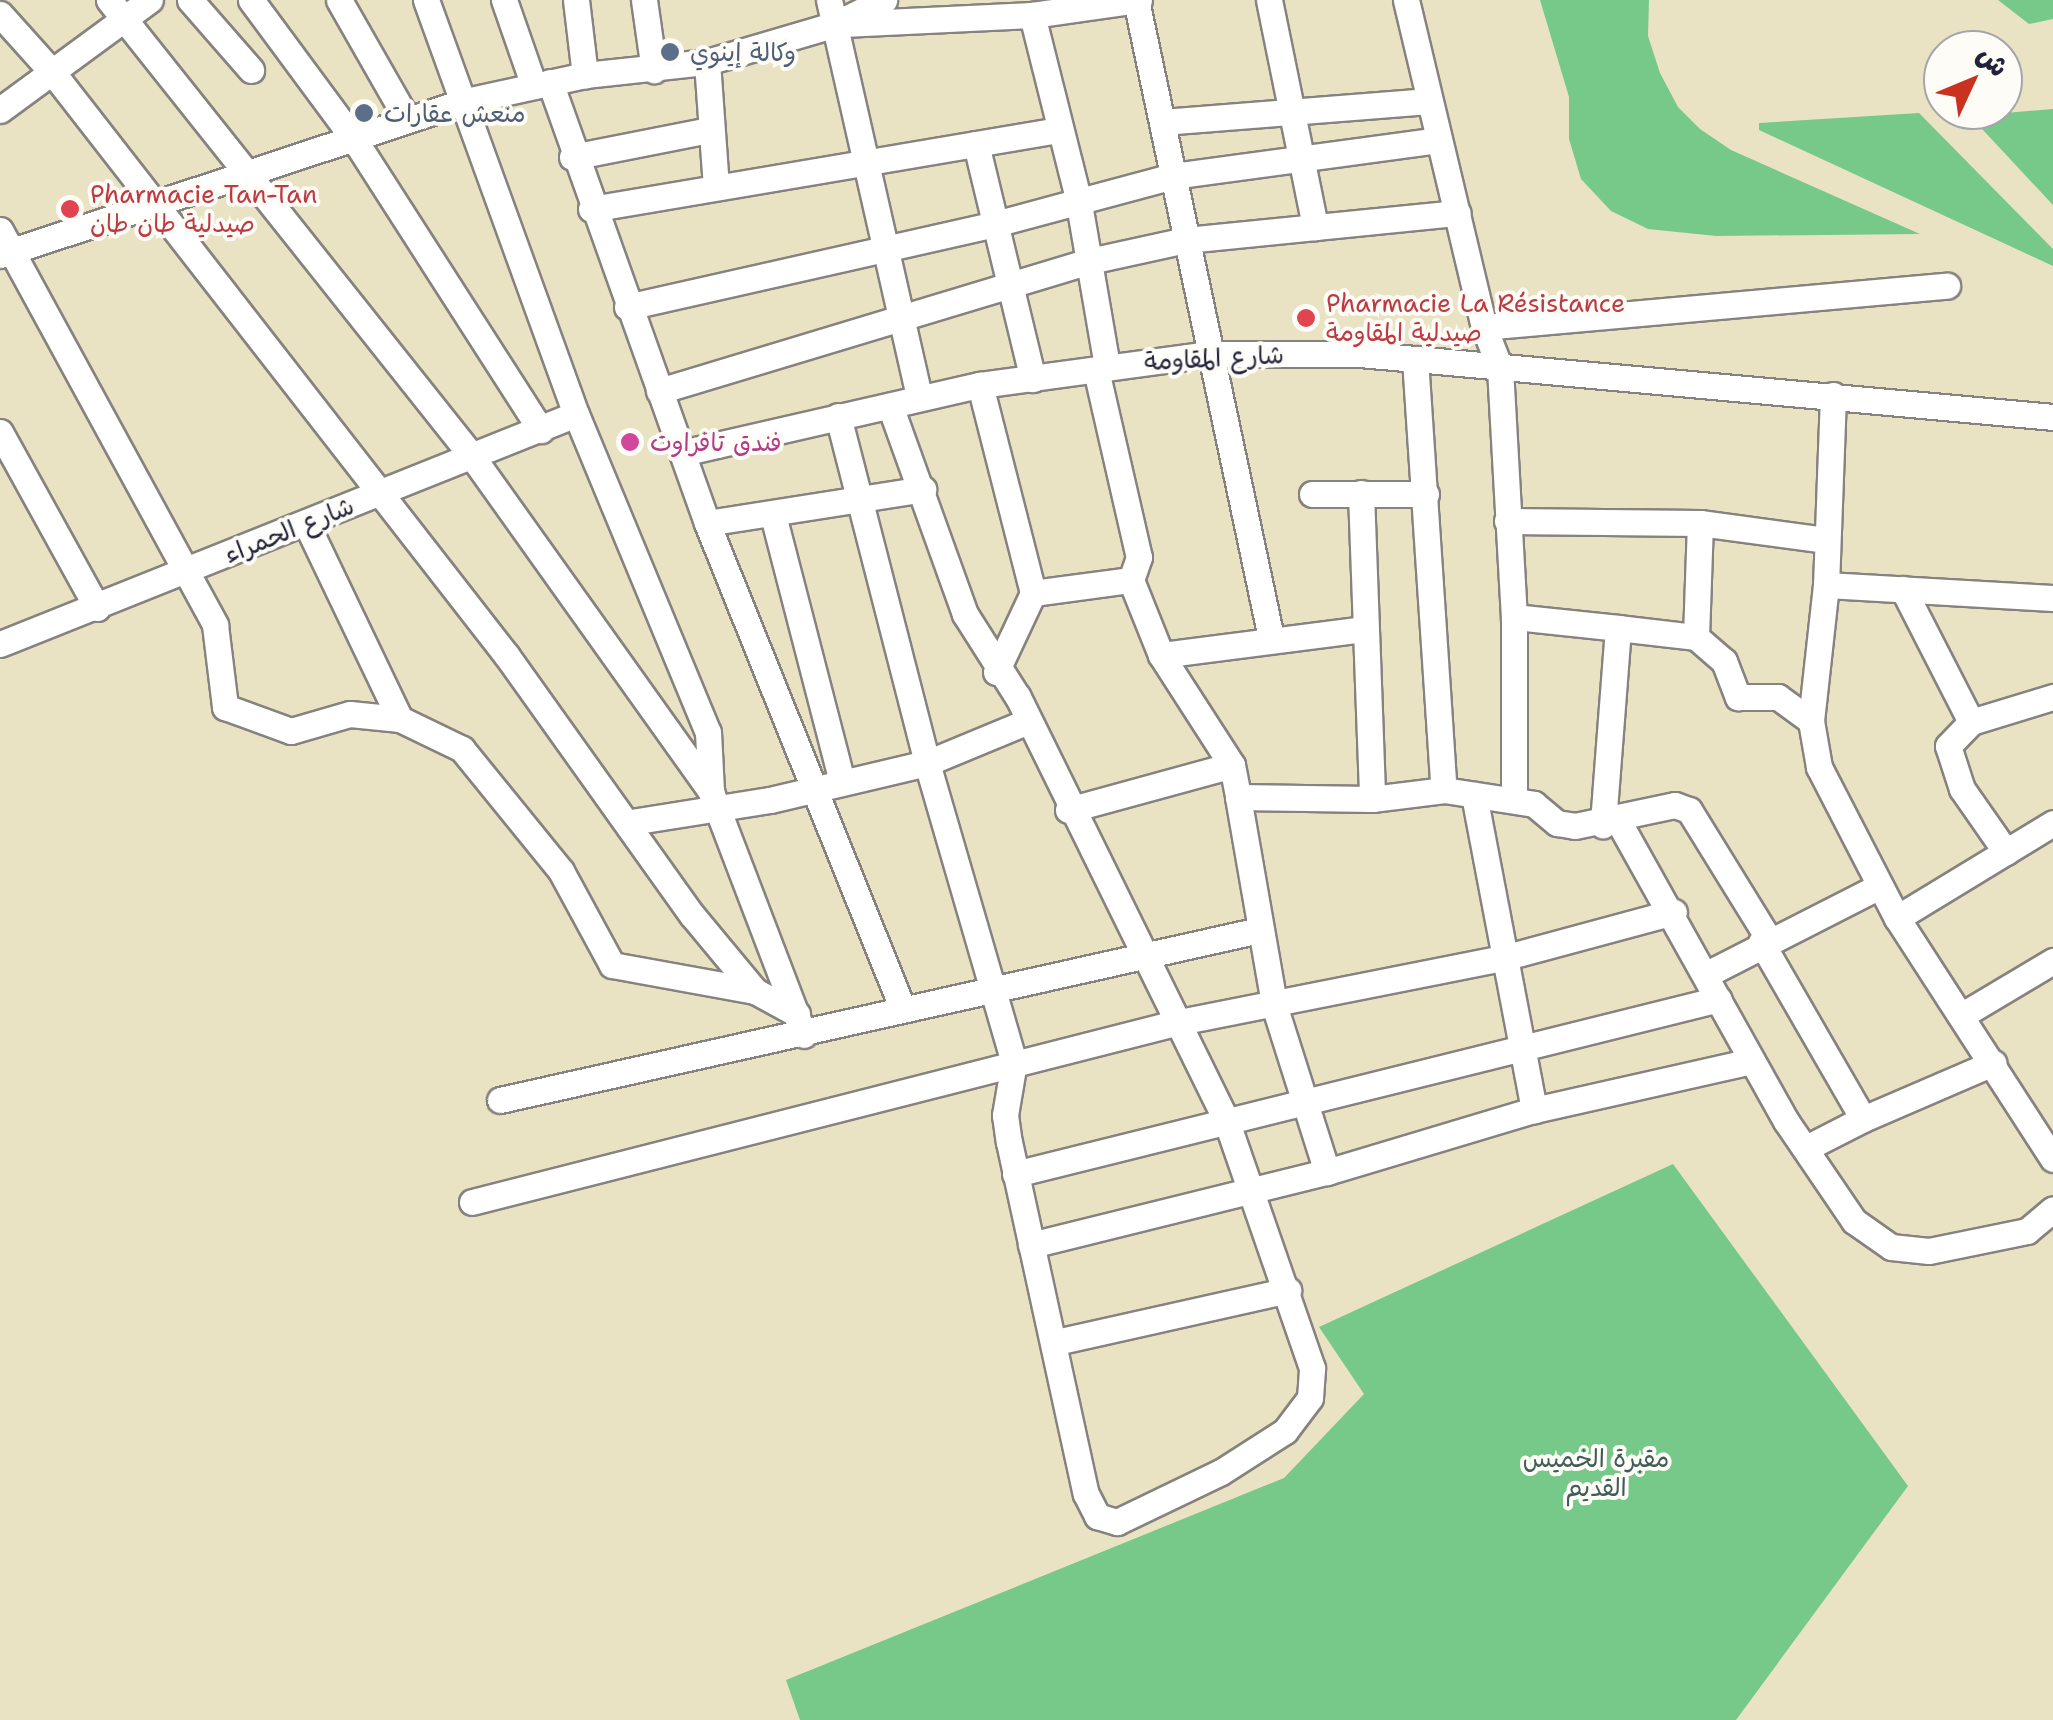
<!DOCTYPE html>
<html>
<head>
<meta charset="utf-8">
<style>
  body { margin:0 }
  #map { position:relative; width:2053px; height:1720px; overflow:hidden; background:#e9e3c3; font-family:"Shantell Sans","Playpen Sans Arabic",sans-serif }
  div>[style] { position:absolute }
  .green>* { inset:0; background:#77c98a }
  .roads { filter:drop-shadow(2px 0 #86827f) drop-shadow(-2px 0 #86827f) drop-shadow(0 2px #86827f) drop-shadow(0 -2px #86827f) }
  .minor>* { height:25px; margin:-12.5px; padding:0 12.5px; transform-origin:12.5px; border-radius:12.5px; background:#fff }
  .dots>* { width:28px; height:28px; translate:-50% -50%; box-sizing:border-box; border:5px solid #fdfcf7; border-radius:50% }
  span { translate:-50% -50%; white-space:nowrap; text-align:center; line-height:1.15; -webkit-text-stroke:8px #fdfcf7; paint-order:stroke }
  .service-label { font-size:25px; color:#4e5e75 }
  .left { translate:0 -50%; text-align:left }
  .health-label { font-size:25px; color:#be3a42 }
  .street-label { font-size:25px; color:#22223b }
  .hotel-label { font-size:25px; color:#b23c85 }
  .park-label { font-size:25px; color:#405c57 }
  .north { position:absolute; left:1923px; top:30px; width:100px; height:100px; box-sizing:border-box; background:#fdfcf7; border:2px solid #a5a5ac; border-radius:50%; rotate:46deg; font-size:28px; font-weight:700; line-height:40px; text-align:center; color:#22223b }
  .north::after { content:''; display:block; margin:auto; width:35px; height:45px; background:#c8321e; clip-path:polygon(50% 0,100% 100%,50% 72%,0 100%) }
</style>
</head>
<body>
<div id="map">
  <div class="green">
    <i style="clip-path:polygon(1540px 0,1649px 0,1648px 36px,1660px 73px,1678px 107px,1700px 129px,1731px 150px,1920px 234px,1716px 236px,1648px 229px,1611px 211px,1581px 179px,1569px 139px,1569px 97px)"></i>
    <i style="clip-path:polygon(1998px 0,2053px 0,2053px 19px,2029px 24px)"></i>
    <i style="clip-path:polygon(2053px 109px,2053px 205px,1970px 116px)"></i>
    <i style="clip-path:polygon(1919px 113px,2053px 249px,2053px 266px,1759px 130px,1759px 123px)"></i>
    <i style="clip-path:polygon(1673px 1164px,1908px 1486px,1736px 1720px,800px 1720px,786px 1680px,1284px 1478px,1364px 1394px,1319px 1327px)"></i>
  </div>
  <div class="roads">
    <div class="minor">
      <i style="left:109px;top:0;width:581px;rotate:51.49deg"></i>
      <i style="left:471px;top:455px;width:414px;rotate:54.5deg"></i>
      <i style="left:190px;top:0;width:93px;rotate:48.9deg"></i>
      <i style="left:251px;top:0;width:173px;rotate:53.5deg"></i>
      <i style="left:354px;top:139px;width:346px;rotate:57.3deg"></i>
      <i style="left:339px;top:0;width:137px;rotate:60.3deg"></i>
      <i style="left:426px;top:0;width:440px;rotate:70.1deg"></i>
      <i style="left:576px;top:414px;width:344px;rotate:67.5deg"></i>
      <i style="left:708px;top:732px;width:60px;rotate:87.1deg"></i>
      <i style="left:711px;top:792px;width:260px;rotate:69.1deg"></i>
      <i style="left:504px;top:0;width:91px;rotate:70.8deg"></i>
      <i style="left:576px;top:0;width:76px;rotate:83.2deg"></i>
      <i style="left:644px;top:0;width:71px;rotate:81.9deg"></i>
      <i style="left:829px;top:0;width:407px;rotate:77.2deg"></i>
      <i style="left:1136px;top:0;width:652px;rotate:78.05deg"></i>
      <i style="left:1269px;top:0;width:232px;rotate:78.5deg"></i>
      <i style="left:1406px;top:0;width:336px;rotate:76.6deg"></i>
      <i style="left:1484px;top:327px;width:44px;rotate:68.7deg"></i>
      <i style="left:1500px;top:368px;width:249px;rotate:86.8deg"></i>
      <i style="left:1514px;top:617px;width:182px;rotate:90deg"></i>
      <i style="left:0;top:14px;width:79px;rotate:48.1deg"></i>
      <i style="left:53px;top:73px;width:739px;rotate:52.09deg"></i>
      <i style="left:507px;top:656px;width:318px;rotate:54.5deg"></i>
      <i style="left:692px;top:915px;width:99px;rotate:50.3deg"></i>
      <i style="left:755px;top:991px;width:48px;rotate:28.7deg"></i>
      <i style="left:1032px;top:15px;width:189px;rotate:75.9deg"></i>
      <i style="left:1078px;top:198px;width:170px;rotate:80.2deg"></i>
      <i style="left:843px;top:24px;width:189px;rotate:-2.7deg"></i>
      <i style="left:1032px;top:15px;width:108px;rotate:-8deg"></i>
      <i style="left:707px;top:62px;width:125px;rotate:85.9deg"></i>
      <i style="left:550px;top:82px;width:468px;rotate:70.4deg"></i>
      <i style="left:707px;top:523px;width:522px;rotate:68.06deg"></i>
      <i style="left:0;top:110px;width:186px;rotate:-36.3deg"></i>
      <i style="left:1162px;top:122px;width:268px;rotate:-4.5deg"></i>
      <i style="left:976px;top:144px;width:242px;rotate:76.4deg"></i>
      <i style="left:572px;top:157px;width:141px;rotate:-11.1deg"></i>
      <i style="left:591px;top:209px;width:474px;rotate:-9.6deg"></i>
      <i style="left:0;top:230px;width:450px;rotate:61.4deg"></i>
      <i style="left:215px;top:625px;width:83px;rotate:83deg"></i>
      <i style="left:225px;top:707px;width:70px;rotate:20deg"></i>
      <i style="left:291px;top:731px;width:61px;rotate:-16.1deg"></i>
      <i style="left:350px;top:714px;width:50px;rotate:5.7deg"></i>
      <i style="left:400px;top:719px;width:69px;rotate:25.8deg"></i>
      <i style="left:462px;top:749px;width:157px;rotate:50.9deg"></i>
      <i style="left:561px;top:871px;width:107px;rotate:61.5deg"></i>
      <i style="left:612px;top:965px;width:145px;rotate:10.3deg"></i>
      <i style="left:0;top:255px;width:491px;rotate:-18.3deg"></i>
      <i style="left:466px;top:101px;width:122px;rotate:-12.3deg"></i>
      <i style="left:585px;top:75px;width:123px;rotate:-6.1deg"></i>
      <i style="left:707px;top:62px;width:131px;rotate:-16.4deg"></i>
      <i style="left:833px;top:25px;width:57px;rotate:-26.1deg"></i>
      <i style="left:627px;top:307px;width:377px;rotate:-12.7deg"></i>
      <i style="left:995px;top:224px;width:184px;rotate:-15.1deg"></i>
      <i style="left:1173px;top:176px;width:268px;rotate:-7.7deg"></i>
      <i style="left:1484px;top:327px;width:465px;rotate:-5.1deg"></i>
      <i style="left:1415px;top:359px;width:432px;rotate:86.2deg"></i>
      <i style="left:1096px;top:370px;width:192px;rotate:77.1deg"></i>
      <i style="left:1139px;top:557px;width:24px;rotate:109deg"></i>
      <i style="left:1131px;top:580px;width:81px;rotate:68.2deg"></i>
      <i style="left:1161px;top:655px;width:131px;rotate:57.2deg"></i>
      <i style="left:1232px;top:765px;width:33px;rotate:79deg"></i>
      <i style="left:1238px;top:797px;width:134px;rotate:0.9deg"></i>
      <i style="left:1372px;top:799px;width:73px;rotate:-7.1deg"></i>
      <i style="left:1444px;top:790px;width:91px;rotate:8.8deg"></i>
      <i style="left:1534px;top:804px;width:30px;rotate:40deg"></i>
      <i style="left:1557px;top:823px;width:18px;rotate:9deg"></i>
      <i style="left:1575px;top:826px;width:102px;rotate:-11.9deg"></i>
      <i style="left:1675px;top:805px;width:15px;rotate:20deg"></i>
      <i style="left:1689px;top:810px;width:150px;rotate:58.3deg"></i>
      <i style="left:980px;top:385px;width:215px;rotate:75.7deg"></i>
      <i style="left:659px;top:391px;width:445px;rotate:-16.8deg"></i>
      <i style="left:1085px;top:262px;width:103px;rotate:-12.3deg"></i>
      <i style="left:1186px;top:240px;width:273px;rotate:-5.7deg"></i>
      <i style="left:1833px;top:395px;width:190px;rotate:92.1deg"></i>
      <i style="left:1826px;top:585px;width:137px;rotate:96.3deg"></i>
      <i style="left:1811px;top:721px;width:47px;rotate:80.1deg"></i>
      <i style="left:1819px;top:767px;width:170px;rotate:62.7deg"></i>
      <i style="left:1897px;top:918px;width:287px;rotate:57.1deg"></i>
      <i style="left:838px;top:416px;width:358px;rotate:75.6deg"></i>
      <i style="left:927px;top:763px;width:311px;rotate:73.8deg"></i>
      <i style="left:1014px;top:1062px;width:54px;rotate:99.6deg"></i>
      <i style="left:1005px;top:1115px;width:27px;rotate:82deg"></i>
      <i style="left:1009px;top:1142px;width:360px;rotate:77.7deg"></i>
      <i style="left:1086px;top:1494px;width:25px;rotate:63deg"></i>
      <i style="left:1097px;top:1516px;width:21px;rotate:17deg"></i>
      <i style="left:1117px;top:1522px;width:115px;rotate:-25.7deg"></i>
      <i style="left:1221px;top:1472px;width:76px;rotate:-32.6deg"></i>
      <i style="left:1285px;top:1431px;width:41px;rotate:-52.9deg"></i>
      <i style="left:1310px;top:1398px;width:30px;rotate:-86deg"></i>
      <i style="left:1312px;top:1368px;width:262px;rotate:-109.1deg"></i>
      <i style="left:1226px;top:1120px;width:473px;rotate:-116.2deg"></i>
      <i style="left:1017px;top:696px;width:97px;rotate:-122.4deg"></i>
      <i style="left:965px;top:614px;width:221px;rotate:-109.8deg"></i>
      <i style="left:0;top:432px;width:201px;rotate:61.1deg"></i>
      <i style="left:682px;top:453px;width:306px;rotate:-12.9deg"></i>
      <i style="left:980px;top:385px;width:232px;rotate:-7.7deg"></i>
      <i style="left:1210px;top:354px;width:150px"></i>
      <i style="left:1360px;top:354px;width:696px;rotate:5.19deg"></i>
      <i style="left:1361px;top:493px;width:306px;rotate:87.9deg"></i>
      <i style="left:1312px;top:494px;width:114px"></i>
      <i style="left:773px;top:515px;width:276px;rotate:75.5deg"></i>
      <i style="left:1507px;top:521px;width:193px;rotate:0.6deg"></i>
      <i style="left:1700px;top:523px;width:126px;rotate:7.7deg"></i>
      <i style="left:707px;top:523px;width:219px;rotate:-8.9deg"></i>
      <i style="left:307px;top:525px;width:215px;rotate:64.4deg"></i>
      <i style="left:1826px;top:585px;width:227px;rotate:3.3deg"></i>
      <i style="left:1903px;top:589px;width:149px;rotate:62.9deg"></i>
      <i style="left:1514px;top:617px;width:105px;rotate:6deg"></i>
      <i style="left:1618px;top:628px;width:198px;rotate:94.4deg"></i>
      <i style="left:1618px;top:628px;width:79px;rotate:6.6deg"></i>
      <i style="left:1696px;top:637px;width:114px;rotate:-88deg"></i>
      <i style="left:1696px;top:637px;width:37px;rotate:41deg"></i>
      <i style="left:1724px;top:661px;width:39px;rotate:69deg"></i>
      <i style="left:1738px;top:697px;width:40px"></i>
      <i style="left:1778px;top:697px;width:41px;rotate:36deg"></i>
      <i style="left:0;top:644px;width:620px;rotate:-21.77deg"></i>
      <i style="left:1161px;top:655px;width:205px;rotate:-7.3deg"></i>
      <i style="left:996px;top:672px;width:87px;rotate:-64.9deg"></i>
      <i style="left:1033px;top:593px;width:99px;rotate:-7.6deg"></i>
      <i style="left:1474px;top:795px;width:321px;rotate:79.2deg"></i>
      <i style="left:1238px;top:797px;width:214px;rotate:80.1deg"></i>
      <i style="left:1275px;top:1008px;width:172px;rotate:72.4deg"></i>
      <i style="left:1068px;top:810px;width:170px;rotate:-15.3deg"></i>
      <i style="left:1616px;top:817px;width:348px;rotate:60.8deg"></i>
      <i style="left:1786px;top:1121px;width:121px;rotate:55.8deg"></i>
      <i style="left:1854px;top:1221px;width:45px;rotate:35.1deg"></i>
      <i style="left:1891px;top:1247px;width:38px;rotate:6deg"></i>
      <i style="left:1929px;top:1251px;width:100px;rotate:-11.5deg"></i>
      <i style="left:2027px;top:1231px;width:34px;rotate:-40deg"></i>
      <i style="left:631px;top:822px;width:141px;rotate:-9deg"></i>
      <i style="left:770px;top:800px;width:161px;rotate:-13.3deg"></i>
      <i style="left:927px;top:763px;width:107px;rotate:-22.5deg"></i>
      <i style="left:2006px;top:852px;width:77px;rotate:-124.9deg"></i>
      <i style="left:1962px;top:789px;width:45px;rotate:-108deg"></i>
      <i style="left:1948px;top:746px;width:33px;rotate:-46deg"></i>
      <i style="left:1971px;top:722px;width:86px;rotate:-17deg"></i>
      <i style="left:1897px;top:918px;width:183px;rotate:-31.3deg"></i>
      <i style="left:1761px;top:942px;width:204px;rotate:60deg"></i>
      <i style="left:1863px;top:1119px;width:64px;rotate:153deg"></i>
      <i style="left:1707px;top:974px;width:194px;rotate:-27deg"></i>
      <i style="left:1964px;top:1014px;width:104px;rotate:-30.8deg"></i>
      <i style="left:500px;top:1100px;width:778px;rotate:-12.62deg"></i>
      <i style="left:1863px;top:1119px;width:142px;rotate:-23.3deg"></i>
      <i style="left:1015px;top:1174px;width:725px;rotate:-13.96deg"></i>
      <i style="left:472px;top:1202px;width:730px;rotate:-14.28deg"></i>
      <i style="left:1179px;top:1022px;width:330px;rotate:-11.2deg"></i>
      <i style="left:1503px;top:958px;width:177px;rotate:-15.1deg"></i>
      <i style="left:1031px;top:1245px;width:305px;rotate:-13.9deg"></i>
      <i style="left:1327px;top:1172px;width:216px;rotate:-16.7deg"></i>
      <i style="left:1534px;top:1110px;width:223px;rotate:-12.7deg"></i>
      <i style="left:1056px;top:1342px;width:238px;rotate:-12.6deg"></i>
    </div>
  </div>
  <div class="dots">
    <i style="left:670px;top:52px;background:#5c6f8a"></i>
    <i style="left:364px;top:113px;background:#5c6f8a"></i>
    <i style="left:70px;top:209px;background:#e0444e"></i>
    <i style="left:1306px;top:318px;background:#e0444e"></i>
    <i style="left:630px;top:442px;background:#d1479c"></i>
  </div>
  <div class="service-label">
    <span class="left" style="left:690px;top:52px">وكالة إينوي</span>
    <span class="left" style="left:384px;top:113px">منعش عقارات</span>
  </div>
  <div class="health-label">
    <span class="left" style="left:90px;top:209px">Pharmacie Tan-Tan<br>صيدلية طان طان</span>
    <span class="left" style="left:1326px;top:318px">Pharmacie La Résistance<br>صيدلية المقاومة</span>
  </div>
  <div class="street-label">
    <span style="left:1214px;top:358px;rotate:-3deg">شارع المقاومة</span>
    <span style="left:289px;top:530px;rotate:-22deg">شارع الحمراء</span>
  </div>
  <div class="hotel-label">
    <span class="left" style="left:650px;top:442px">فندق تافراوت</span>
  </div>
  <div class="park-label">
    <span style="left:1596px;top:1473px">مقبرة الخميس<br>القديم</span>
  </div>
  <div class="north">ش</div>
</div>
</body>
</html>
